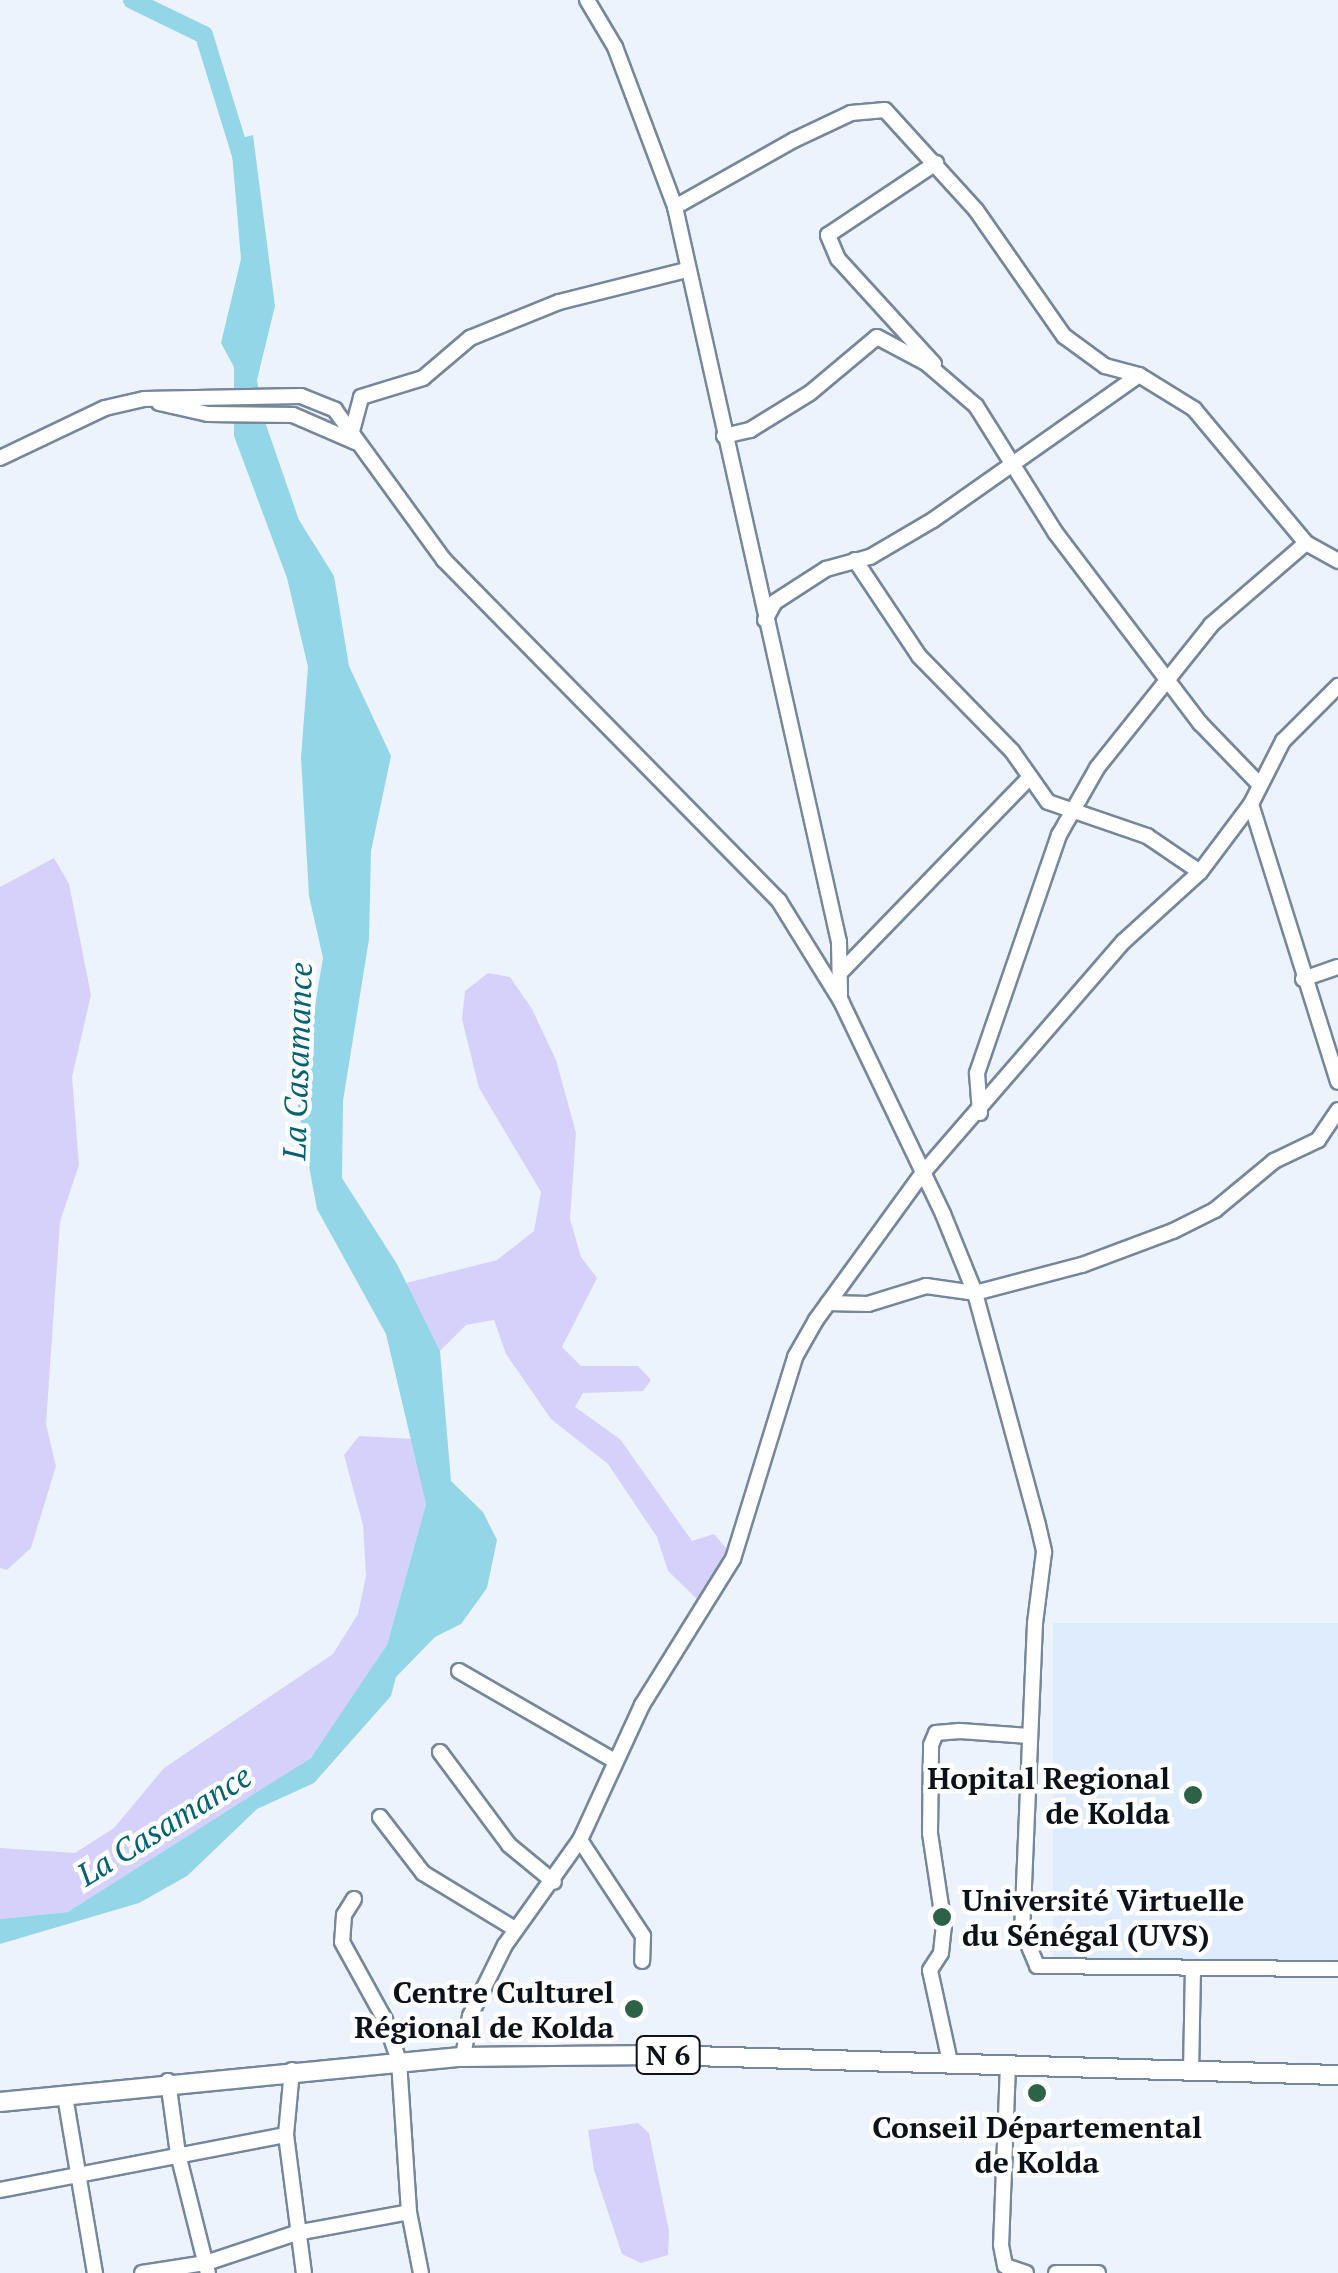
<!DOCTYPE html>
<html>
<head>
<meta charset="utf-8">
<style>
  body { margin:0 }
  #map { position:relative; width:1338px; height:2273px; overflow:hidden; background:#ecf3fd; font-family:"PT Serif",serif }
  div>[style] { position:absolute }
  .built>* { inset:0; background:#deecfe; transform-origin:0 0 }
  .green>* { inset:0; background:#d6d1fb }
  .water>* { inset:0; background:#93d6e7 }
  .river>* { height:18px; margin:-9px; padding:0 9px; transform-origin:9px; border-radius:9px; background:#93d6e7 }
  .roads { filter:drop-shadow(2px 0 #76879b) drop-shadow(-2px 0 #76879b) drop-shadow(0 2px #76879b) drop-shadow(0 -2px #76879b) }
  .minor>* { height:14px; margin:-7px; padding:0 7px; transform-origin:7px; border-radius:7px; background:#fff }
  .major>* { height:18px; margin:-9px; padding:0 9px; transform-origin:9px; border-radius:9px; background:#fff }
  .dots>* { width:28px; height:28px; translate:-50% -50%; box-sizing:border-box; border:5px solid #fff; border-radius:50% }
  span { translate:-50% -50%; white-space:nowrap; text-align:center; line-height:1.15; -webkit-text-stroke:9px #fff; paint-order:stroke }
  .shield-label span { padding:2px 8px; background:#fff; border:2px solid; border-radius:8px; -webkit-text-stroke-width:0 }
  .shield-label { font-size:28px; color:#0c1219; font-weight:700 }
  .poi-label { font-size:30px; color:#0c1219; font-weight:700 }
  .right { translate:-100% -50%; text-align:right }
  .left { translate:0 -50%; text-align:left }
  .water-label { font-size:32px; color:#006173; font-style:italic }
</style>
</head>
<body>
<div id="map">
  <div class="built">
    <i style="left:1338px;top:1623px;width:339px;height:285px;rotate:90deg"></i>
  </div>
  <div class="green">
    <i style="clip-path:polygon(54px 858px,69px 884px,91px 995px,72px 1077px,79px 1165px,60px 1222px,46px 1424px,56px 1466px,31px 1548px,7px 1570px,0 1568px,0 887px)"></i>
    <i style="clip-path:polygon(488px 973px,510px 977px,532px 1009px,556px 1060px,576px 1133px,570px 1219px,581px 1257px,597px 1278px,562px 1347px,581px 1366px,638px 1366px,651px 1380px,643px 1391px,583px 1393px,575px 1407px,620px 1439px,692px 1541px,714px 1534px,727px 1549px,700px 1602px,668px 1571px,657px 1537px,608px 1464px,551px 1419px,506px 1354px,494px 1320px,466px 1325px,440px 1351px,406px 1283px,497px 1260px,534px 1231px,541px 1192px,479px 1088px,462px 1019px,465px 991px)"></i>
    <i style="clip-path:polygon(359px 1436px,414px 1439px,426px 1504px,387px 1645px,342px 1718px,311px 1758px,116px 1886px,68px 1912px,0 1919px,0 1848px,75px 1853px,114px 1828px,164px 1768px,333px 1654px,358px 1614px,366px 1576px,363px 1525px,344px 1455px)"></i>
    <i style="clip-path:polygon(638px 2123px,649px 2133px,669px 2231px,668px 2255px,641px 2263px,622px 2254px,594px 2170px,588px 2130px)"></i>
  </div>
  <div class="water">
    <i style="clip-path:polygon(253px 135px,275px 306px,257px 380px,265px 422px,299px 520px,334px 576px,349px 666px,391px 756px,371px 851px,369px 939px,343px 1101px,342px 1178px,397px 1264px,440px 1351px,451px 1481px,483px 1512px,497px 1540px,487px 1588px,461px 1624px,435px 1637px,396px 1677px,391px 1696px,314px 1783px,257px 1809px,187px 1876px,139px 1903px,0 1944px,0 1919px,68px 1912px,311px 1758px,387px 1645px,426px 1504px,386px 1334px,317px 1209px,298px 1107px,323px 958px,309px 896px,301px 757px,308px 667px,287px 578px,234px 436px,234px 367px,221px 343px,241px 259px,231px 141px)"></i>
  </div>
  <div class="river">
    <i style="left:132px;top:0;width:80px;rotate:25.9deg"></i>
    <i style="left:204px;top:35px;width:133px;rotate:72.9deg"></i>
  </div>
  <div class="roads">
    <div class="minor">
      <i style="left:587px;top:0;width:55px;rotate:59.2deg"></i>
      <i style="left:615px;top:47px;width:171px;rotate:69.4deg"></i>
      <i style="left:675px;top:207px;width:753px;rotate:77.42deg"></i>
      <i style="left:839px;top:942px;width:53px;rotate:88.9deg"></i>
      <i style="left:675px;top:207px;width:137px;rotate:-29.4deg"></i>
      <i style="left:794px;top:140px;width:63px;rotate:-25.3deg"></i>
      <i style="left:851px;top:113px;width:34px;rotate:-5deg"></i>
      <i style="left:885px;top:110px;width:135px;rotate:47.7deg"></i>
      <i style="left:976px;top:210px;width:154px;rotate:55.1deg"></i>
      <i style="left:1064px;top:336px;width:51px;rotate:36.2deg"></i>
      <i style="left:1105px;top:366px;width:35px;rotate:15deg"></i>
      <i style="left:934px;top:364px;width:142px;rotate:-132.4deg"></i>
      <i style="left:838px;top:259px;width:26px;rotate:-113deg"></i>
      <i style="left:828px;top:235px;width:130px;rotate:-33.7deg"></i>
      <i style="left:159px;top:403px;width:50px;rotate:12.7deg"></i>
      <i style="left:208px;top:414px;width:85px;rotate:0.7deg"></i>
      <i style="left:293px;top:415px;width:68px;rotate:23.5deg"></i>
      <i style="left:351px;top:435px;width:39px;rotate:-75deg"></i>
      <i style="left:361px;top:397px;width:65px;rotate:-17deg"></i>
      <i style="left:423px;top:378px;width:62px;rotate:-40.4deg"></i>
      <i style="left:470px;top:338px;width:96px;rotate:-22deg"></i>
      <i style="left:559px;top:302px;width:131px;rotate:-14.1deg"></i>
      <i style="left:724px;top:436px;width:27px;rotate:-13deg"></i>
      <i style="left:750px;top:430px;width:70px;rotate:-31.7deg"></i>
      <i style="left:810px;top:393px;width:87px;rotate:-39.9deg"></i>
      <i style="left:877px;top:337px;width:55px;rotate:28deg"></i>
      <i style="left:926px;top:363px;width:66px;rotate:40.7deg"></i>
      <i style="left:976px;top:406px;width:149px;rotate:57.9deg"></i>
      <i style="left:1055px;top:532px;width:240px;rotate:52.8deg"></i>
      <i style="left:1200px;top:723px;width:86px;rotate:45.9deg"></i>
      <i style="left:0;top:458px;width:116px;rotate:-25.5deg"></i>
      <i style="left:105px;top:408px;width:40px;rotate:-13deg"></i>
      <i style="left:144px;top:399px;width:157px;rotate:-1.1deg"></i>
      <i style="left:301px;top:396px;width:37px;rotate:22deg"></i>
      <i style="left:335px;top:410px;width:185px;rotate:54deg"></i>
      <i style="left:444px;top:560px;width:478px;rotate:45.5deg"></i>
      <i style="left:779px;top:901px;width:118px;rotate:58.2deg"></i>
      <i style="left:841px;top:1001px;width:236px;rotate:64.4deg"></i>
      <i style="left:943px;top:1214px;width:85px;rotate:67.9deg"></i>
      <i style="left:975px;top:1293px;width:240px;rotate:74.8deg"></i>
      <i style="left:1038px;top:1525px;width:28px;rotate:77deg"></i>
      <i style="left:1044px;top:1552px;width:72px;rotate:97.2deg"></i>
      <i style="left:1035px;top:1623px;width:307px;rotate:92.4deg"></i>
      <i style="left:1022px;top:1930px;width:39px;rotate:67deg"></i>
      <i style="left:1037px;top:1966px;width:301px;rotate:0.6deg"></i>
      <i style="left:855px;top:560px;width:115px;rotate:56.3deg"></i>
      <i style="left:919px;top:656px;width:133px;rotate:45.6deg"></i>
      <i style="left:1012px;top:751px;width:62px;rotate:54.8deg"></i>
      <i style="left:1048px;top:802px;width:105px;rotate:19deg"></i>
      <i style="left:1147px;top:836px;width:64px;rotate:34.2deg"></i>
      <i style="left:765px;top:620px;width:21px;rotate:-61deg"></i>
      <i style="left:775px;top:602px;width:61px;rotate:-32.9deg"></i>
      <i style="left:826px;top:569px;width:46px;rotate:-15.3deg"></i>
      <i style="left:870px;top:557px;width:73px;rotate:-30.4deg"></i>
      <i style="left:933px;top:520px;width:252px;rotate:-35.1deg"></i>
      <i style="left:1139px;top:375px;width:65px;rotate:31.7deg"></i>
      <i style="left:1194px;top:409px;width:175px;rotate:50.1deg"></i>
      <i style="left:1306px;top:543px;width:37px;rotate:29deg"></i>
      <i style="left:1251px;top:804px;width:291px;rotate:72.6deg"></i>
      <i style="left:840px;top:973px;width:269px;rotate:-45.9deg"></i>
      <i style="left:1303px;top:979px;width:37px;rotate:-19deg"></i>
      <i style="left:980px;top:1113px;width:40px;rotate:-94.3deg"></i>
      <i style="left:977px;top:1073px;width:252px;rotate:-71deg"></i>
      <i style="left:1059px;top:835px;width:77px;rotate:-60.4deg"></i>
      <i style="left:1097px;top:768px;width:183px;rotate:-51.4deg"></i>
      <i style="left:1211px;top:625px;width:125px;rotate:-40.8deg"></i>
      <i style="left:828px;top:1303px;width:40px;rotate:1.4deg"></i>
      <i style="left:868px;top:1304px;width:61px;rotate:-17.2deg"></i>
      <i style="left:926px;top:1286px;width:49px;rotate:8.1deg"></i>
      <i style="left:975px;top:1293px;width:111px;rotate:-14.7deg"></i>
      <i style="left:1082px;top:1265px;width:97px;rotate:-20.5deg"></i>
      <i style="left:1173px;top:1231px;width:47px;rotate:-26.6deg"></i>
      <i style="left:1215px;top:1210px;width:77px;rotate:-39.7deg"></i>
      <i style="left:1274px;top:1161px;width:49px;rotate:-25.5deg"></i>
      <i style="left:1318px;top:1140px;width:36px;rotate:-56deg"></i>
      <i style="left:459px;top:1671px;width:180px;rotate:30deg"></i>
      <i style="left:440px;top:1752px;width:116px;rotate:53.4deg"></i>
      <i style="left:509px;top:1845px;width:58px;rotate:39.4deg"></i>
      <i style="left:380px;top:1817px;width:71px;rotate:52.5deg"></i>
      <i style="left:423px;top:1873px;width:108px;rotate:31.3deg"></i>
      <i style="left:580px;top:1840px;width:115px;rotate:56.7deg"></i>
      <i style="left:643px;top:1936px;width:25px;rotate:92deg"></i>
      <i style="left:354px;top:1899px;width:19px;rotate:122deg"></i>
      <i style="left:344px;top:1915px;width:27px;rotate:94deg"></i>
      <i style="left:342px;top:1942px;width:89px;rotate:61.1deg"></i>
      <i style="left:385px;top:2020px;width:43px;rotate:71.1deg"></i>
      <i style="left:399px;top:2061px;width:151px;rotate:86.2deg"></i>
      <i style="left:409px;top:2212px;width:62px;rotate:78.9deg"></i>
      <i style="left:463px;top:2057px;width:42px;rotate:-80.3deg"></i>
      <i style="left:470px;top:2016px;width:79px;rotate:-63.8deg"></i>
      <i style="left:505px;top:1945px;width:129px;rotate:-54.5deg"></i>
      <i style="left:580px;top:1840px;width:149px;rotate:-65.3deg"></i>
      <i style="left:642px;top:1705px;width:172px;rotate:-58.1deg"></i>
      <i style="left:733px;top:1559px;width:211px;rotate:-72.9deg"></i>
      <i style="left:795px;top:1357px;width:43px;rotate:-60.4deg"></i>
      <i style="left:816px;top:1320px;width:180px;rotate:-54deg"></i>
      <i style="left:922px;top:1174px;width:307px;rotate:-49.1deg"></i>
      <i style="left:1123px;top:942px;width:104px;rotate:-42.3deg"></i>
      <i style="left:1200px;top:872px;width:85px;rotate:-53.1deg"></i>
      <i style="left:1251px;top:804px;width:71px;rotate:-63.1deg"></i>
      <i style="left:1283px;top:741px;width:78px;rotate:-45deg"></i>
      <i style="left:950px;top:2062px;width:94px;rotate:-102.3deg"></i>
      <i style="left:930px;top:1970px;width:20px;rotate:-57deg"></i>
      <i style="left:941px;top:1953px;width:27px;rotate:-84deg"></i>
      <i style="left:944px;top:1926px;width:94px;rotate:-98.6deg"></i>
      <i style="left:930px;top:1833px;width:88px;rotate:-89.3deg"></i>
      <i style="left:931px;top:1745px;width:13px;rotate:-67deg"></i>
      <i style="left:936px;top:1733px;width:24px;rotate:-5deg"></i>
      <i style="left:960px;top:1731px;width:69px;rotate:4.1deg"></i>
      <i style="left:1008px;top:2065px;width:180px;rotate:92.2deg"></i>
      <i style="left:1001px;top:2245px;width:21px;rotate:79deg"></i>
      <i style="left:1005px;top:2266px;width:22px;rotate:18deg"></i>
      <i style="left:292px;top:2070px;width:65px;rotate:95.3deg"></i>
      <i style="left:286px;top:2135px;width:139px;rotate:82.6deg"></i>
      <i style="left:1191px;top:2072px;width:104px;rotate:-88.9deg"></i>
      <i style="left:168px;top:2081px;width:74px;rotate:82.2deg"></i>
      <i style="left:178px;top:2154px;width:123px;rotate:75.9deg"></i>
      <i style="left:65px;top:2096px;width:180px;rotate:80.4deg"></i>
      <i style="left:0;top:2190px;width:291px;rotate:-10.9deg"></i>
      <i style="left:142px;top:2273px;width:65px;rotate:-8.9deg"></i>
      <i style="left:206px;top:2263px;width:95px;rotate:-18.4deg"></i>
      <i style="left:296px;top:2233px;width:115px;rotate:-10.5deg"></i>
      <i style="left:1056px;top:2273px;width:42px"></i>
    </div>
    <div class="major">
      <i style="left:0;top:2102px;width:465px;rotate:-5.6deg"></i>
      <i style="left:463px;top:2057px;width:196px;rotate:-0.6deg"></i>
      <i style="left:659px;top:2055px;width:679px;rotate:1.69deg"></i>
    </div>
  </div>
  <div class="dots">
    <i style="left:1193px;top:1795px;background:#2d6248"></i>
    <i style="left:942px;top:1917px;background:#2d6248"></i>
    <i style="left:634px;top:2009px;background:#2d6248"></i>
    <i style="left:1037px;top:2093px;background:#2d6248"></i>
  </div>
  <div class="shield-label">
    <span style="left:668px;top:2055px">N 6</span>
  </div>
  <div class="poi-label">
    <span class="right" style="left:1170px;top:1795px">Hopital Regional<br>de Kolda</span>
    <span class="left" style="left:962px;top:1917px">Université Virtuelle<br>du Sénégal (UVS)</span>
    <span class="right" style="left:614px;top:2009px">Centre Culturel<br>Régional de Kolda</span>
    <span style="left:1037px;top:2144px">Conseil Départemental<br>de Kolda</span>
  </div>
  <div class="water-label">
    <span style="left:297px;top:1061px;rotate:-88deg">La Casamance</span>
    <span style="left:164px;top:1825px;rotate:-32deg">La Casamance</span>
  </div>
</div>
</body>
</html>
